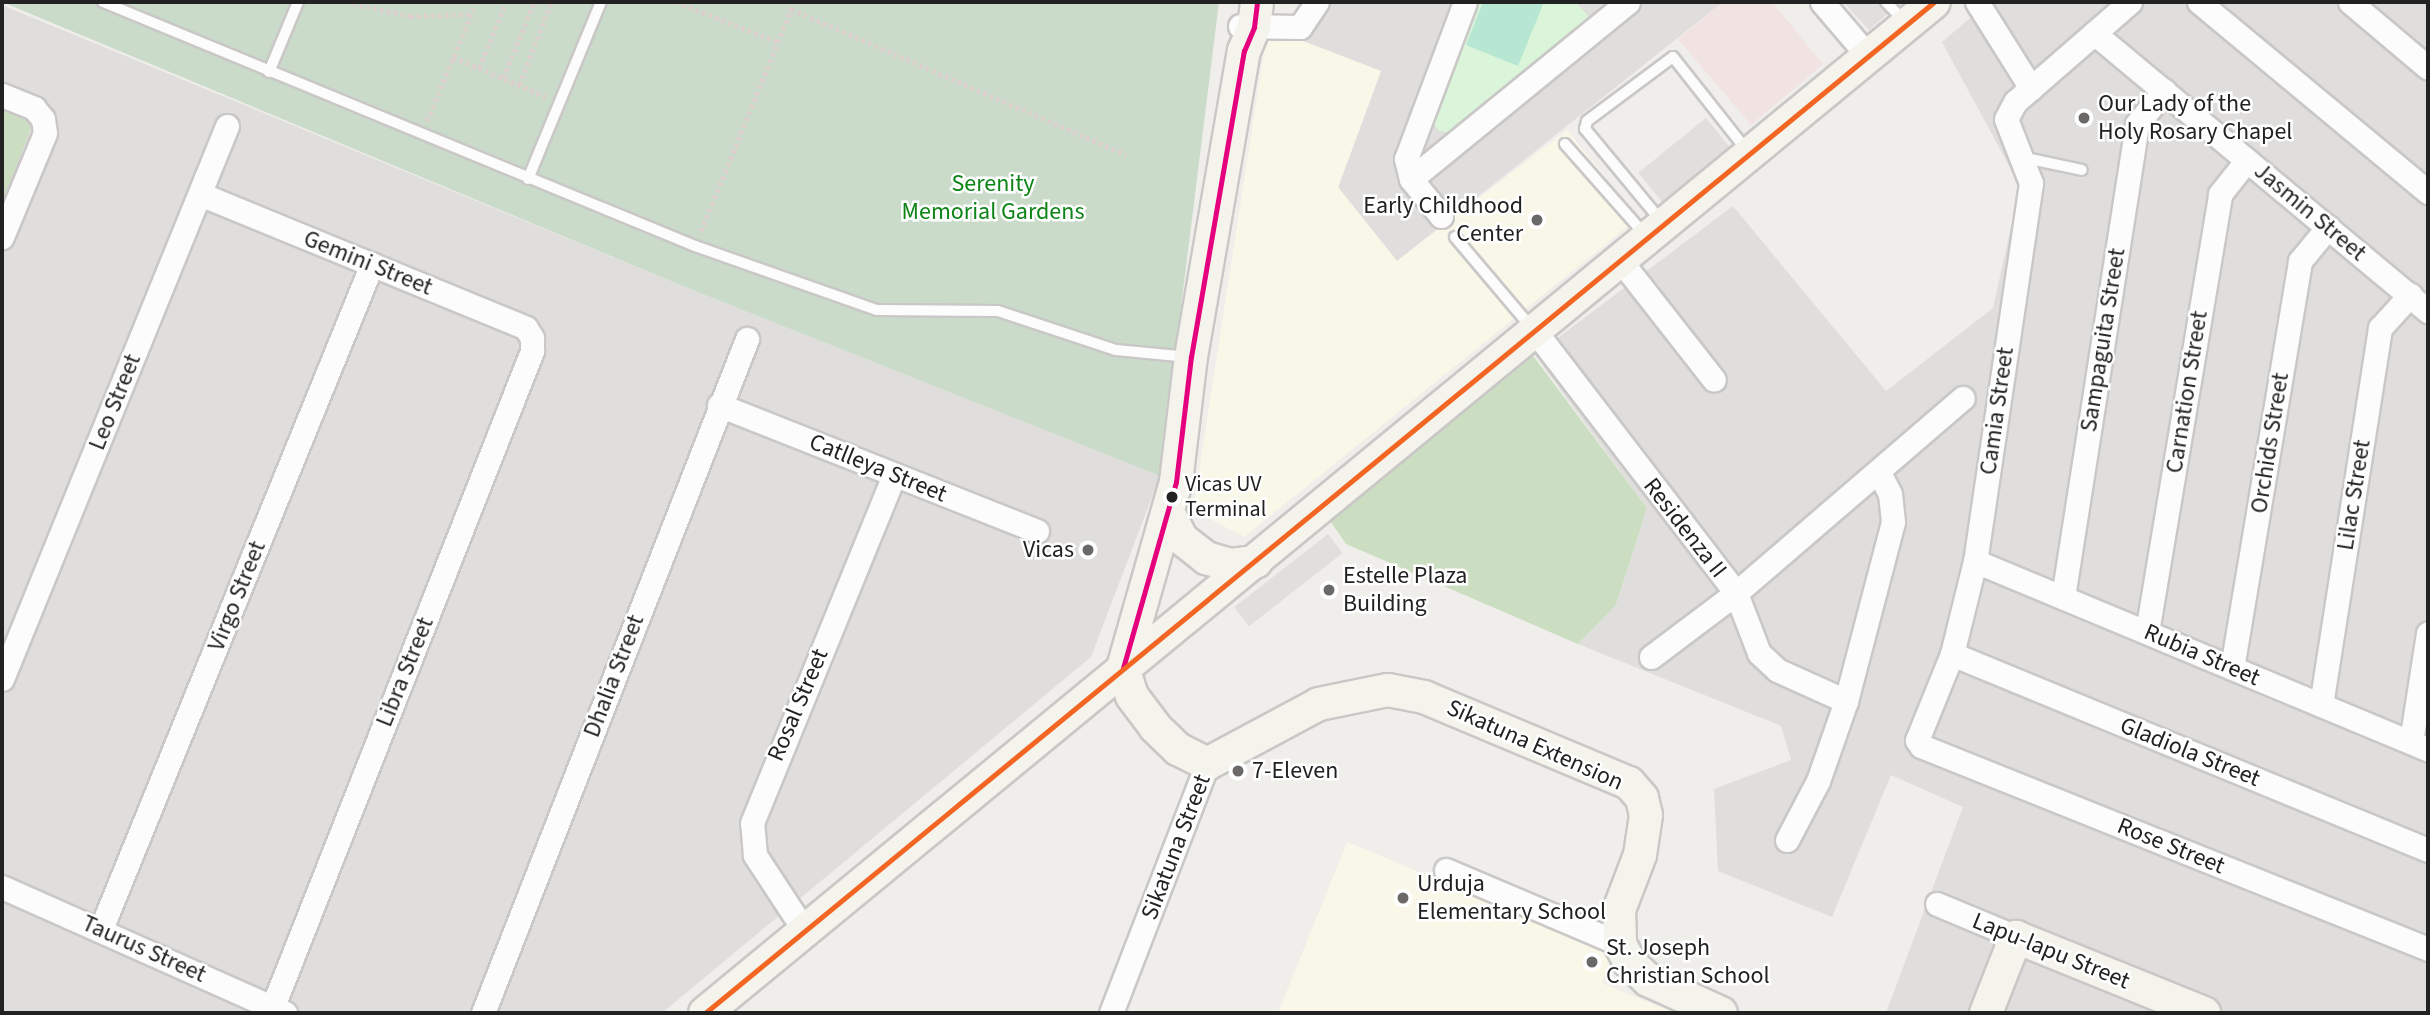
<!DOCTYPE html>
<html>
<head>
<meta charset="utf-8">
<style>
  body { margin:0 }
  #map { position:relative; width:2430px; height:1015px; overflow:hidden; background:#f0eeeb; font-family:"Source Sans 3",sans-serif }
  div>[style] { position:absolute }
  .residential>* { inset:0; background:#dfdedc }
  .commercial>* { inset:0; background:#f1e3e1 }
  .education>* { inset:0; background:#f8f7e8 }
  .forest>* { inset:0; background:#cbdec1 }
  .cemetery>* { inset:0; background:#cadbca }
  .park>* { inset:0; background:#daf5da }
  .pitch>* { inset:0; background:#b7e6d2 }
  .parking>* { inset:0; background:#e0dfde; transform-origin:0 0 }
  .path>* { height:4.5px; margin-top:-2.25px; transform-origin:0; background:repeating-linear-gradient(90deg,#dccecd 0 3.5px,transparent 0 7px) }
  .roads { filter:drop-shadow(2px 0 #c9c8c7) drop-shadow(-2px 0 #c9c8c7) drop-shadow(0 2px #c9c8c7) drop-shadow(0 -2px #c9c8c7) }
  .lane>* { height:10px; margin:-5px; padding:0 5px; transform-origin:5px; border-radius:5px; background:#fdfcfc }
  .street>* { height:23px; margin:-11.5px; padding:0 11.5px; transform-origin:11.5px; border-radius:11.5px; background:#fdfcfc }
  .secondary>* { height:32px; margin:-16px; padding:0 16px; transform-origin:16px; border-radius:16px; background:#f4f4ed }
  .bus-1>* { height:5px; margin:-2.5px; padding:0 2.5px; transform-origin:2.5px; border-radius:2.5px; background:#e5007d }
  .bus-2>* { height:5px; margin:-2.5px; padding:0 2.5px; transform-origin:2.5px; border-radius:2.5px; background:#f26522 }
  .dots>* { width:19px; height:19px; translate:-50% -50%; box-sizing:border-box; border:4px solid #fff; border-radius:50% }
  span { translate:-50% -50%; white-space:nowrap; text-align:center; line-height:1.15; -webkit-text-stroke:5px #fff; paint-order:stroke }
  .bus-label { font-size:22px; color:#222 }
  .left { translate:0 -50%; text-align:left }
  .poi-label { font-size:24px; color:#222 }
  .right { translate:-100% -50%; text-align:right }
  .park-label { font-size:24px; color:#0c8416 }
  .street-label { font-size:24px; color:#222 }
  .frame { position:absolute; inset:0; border:4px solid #222; pointer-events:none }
</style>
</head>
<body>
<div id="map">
  <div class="residential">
    <i style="clip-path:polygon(1308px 2px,1723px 2px,1397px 261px,1338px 188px,1381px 71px,1295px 38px)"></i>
    <i style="clip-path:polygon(1989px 2px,2428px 2px,2428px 1013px,1886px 1013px,1963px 807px,1891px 775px,1832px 917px,1718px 871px,1714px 789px,1791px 760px,1781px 726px,1578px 644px,1616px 605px,1647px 508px,1535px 355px,1733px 206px,1886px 391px,1993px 308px,2020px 186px,1942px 42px)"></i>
    <i style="clip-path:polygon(2px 5px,685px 287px,1160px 476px,1091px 657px,662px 1013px,2px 1013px)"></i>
  </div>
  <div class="commercial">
    <i style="clip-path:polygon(1723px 2px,1772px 2px,1823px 64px,1751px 125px,1678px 39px)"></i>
  </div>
  <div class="education">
    <i style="clip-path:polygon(1295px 38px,1381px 71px,1338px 187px,1397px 261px,1567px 130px,1638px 218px,1244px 537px,1193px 510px,1266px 39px)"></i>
    <i style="clip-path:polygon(1347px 842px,1615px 953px,1602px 983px,1674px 1013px,1278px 1013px)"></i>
  </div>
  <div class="forest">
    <i style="clip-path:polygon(2px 109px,33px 123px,2px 204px)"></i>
    <i style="clip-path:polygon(1525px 345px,1647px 508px,1616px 605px,1578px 644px,1346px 544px,1324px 512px)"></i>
  </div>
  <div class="cemetery">
    <i style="clip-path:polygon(2px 2px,1219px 2px,1160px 476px,685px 287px)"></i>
  </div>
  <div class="park">
    <i style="clip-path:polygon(1478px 2px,1576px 2px,1589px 17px,1449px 133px,1438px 130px,1430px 119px)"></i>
  </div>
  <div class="pitch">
    <i style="clip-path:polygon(1483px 2px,1544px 2px,1518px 66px,1466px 45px)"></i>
  </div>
  <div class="parking">
    <i style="clip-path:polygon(1843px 2px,1901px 2px,1869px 30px)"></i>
    <i style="left:1706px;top:118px;width:49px;height:87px;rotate:51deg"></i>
    <i style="left:1328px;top:534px;width:24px;height:119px;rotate:52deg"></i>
  </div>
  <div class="path">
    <i style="left:346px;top:2px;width:66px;rotate:12.3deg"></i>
    <i style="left:410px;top:16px;width:60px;rotate:-1.9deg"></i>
    <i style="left:676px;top:2px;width:110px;rotate:21.4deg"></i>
    <i style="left:791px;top:9px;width:366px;rotate:23.5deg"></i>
    <i style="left:453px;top:57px;width:101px;rotate:23.3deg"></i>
    <i style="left:479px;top:68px;width:71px;rotate:-67.8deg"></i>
    <i style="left:503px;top:78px;width:82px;rotate:-67.8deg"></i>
    <i style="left:519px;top:85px;width:89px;rotate:-68.9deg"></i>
    <i style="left:427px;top:121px;width:129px;rotate:-67.6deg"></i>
    <i style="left:701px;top:231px;width:247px;rotate:-67.9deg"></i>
  </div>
  <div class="roads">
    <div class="lane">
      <i style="left:103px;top:2px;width:640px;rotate:22.4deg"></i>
      <i style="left:695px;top:246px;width:193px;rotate:19.4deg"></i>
      <i style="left:877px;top:310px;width:121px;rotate:0.5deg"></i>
      <i style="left:998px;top:311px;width:124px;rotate:18.3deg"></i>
      <i style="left:1116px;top:350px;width:73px;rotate:5.5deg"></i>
      <i style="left:1886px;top:2px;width:28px;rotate:46deg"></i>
      <i style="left:269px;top:72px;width:76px;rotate:-67.5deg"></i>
      <i style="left:1565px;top:144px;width:123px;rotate:48.6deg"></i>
      <i style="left:2021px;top:157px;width:62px;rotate:12deg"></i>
      <i style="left:528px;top:179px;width:191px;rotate:-67.6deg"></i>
      <i style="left:1662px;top:222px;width:121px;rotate:-129.6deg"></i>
      <i style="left:1585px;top:129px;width:8px;rotate:-76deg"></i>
      <i style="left:1587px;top:121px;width:107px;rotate:-36.7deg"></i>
      <i style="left:1673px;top:57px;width:121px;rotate:51.7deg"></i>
      <i style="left:1455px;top:237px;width:119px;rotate:49.8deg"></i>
    </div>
    <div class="street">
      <i style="left:1822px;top:2px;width:72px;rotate:49.5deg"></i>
      <i style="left:1977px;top:2px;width:102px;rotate:57.9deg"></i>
      <i style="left:2130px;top:2px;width:152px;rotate:139deg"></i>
      <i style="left:2015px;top:102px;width:19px;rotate:118deg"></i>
      <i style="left:2006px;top:119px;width:69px;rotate:68.7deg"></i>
      <i style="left:2031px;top:183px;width:382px;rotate:98.4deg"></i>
      <i style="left:1975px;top:561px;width:96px;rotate:103.9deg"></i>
      <i style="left:1952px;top:654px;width:93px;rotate:112.1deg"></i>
      <i style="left:1917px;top:740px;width:7px;rotate:56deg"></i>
      <i style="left:1921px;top:746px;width:546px;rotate:21.82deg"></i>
      <i style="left:2199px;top:2px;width:298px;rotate:39.7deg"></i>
      <i style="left:2350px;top:2px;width:102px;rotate:40.2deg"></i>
      <i style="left:1240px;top:26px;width:60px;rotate:1deg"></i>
      <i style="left:1300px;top:27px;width:30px;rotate:-56deg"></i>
      <i style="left:2094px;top:33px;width:435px;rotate:39.8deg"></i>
      <i style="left:2px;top:95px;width:35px;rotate:22deg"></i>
      <i style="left:34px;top:108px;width:14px;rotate:51deg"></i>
      <i style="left:43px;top:119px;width:14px;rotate:82deg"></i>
      <i style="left:45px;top:133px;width:113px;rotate:112.5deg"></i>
      <i style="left:1411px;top:179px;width:280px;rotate:-39.2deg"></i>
      <i style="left:200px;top:194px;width:352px;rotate:22.3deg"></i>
      <i style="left:526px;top:328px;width:12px;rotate:59deg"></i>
      <i style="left:532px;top:338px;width:13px;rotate:90deg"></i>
      <i style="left:532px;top:351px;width:704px;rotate:111.57deg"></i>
      <i style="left:1441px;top:216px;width:48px;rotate:-129deg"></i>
      <i style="left:1411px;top:179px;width:21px;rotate:-104deg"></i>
      <i style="left:1406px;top:159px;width:168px;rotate:-69.4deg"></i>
      <i style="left:1620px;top:260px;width:152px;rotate:51.9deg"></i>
      <i style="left:1535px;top:331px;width:330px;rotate:52.5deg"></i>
      <i style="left:1736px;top:593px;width:64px;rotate:69deg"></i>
      <i style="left:1759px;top:653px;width:25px;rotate:43deg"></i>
      <i style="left:1777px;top:670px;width:76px;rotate:24.2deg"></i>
      <i style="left:719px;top:405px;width:342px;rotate:21.6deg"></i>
      <i style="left:1975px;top:561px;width:491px;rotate:22.6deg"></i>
      <i style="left:2063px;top:597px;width:479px;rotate:-81.1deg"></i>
      <i style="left:2137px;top:124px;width:43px;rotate:-50.7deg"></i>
      <i style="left:2147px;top:632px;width:444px;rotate:-80.5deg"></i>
      <i style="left:2220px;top:194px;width:43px;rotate:-51.5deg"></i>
      <i style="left:1952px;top:654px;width:515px;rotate:22.38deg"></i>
      <i style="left:1651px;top:657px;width:106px;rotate:-37deg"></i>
      <i style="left:1736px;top:593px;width:299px;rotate:-40.7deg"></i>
      <i style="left:2232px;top:668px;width:413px;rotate:-80.5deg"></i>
      <i style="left:2300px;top:261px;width:44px;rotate:-50.5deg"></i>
      <i style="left:2px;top:679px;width:597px;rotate:-67.86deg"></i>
      <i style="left:2321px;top:705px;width:382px;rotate:-81.1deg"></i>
      <i style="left:2380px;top:328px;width:45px;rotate:-47.7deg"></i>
      <i style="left:2411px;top:742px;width:110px;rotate:-81.1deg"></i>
      <i style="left:1787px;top:840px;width:67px;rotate:-62.3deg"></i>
      <i style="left:1818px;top:781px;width:85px;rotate:-70.7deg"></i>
      <i style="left:1846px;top:701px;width:185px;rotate:-75.3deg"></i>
      <i style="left:1893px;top:522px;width:28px;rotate:-96deg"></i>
      <i style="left:1890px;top:494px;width:25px;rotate:-117deg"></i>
      <i style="left:1446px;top:870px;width:189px;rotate:23deg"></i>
      <i style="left:2px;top:887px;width:310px;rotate:24deg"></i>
      <i style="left:1937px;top:904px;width:86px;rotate:22.7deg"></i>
      <i style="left:101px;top:929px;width:718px;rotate:-67.83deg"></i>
      <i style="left:804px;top:930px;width:90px;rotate:-123.2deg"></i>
      <i style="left:755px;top:855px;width:32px;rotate:-95deg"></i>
      <i style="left:752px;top:823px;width:376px;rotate:-67.8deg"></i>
      <i style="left:483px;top:1013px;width:724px;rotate:-68.61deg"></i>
      <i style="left:1111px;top:1013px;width:267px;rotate:-68.9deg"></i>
    </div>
    <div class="secondary">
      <i style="left:1168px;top:512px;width:30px;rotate:63deg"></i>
      <i style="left:1182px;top:539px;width:31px;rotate:38deg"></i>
      <i style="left:1206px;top:558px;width:26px;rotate:16deg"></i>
      <i style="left:1231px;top:565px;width:25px;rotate:-7deg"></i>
      <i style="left:1123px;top:668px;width:29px;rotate:72deg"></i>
      <i style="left:1132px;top:696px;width:39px;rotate:53deg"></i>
      <i style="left:1155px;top:727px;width:32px;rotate:44deg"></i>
      <i style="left:1178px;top:749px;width:33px;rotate:27deg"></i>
      <i style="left:1207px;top:764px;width:127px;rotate:-28.2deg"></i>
      <i style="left:1319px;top:704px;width:70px;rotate:-11.5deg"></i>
      <i style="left:1388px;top:690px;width:37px;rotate:11deg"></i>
      <i style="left:1424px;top:697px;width:222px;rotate:22.8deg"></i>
      <i style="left:1629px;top:783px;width:20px;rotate:49deg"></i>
      <i style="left:1642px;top:798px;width:17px;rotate:77deg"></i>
      <i style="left:1646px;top:815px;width:40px;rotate:98.5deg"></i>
      <i style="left:1640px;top:855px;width:59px;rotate:110.9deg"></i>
      <i style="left:1619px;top:910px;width:34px;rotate:88deg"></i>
      <i style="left:1620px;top:944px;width:21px;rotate:62deg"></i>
      <i style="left:1630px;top:963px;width:25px;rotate:43deg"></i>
      <i style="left:1648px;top:980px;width:80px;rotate:24.3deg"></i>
      <i style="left:1123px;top:668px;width:193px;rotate:-74.1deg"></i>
      <i style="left:1176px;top:482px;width:126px;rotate:-83.2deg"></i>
      <i style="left:1191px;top:357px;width:311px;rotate:-80.2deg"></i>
      <i style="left:1244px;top:51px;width:26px;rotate:-67deg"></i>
      <i style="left:1254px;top:27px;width:25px;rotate:-83deg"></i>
      <i style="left:705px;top:1013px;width:1591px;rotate:-39.44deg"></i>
      <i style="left:1986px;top:1013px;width:82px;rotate:-68.5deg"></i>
      <i style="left:2016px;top:937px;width:203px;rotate:22deg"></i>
    </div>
  </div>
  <div class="bus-1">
    <i style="left:1123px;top:668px;width:193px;rotate:-74.1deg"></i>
    <i style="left:1176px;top:482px;width:126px;rotate:-83.2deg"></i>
    <i style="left:1191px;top:357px;width:311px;rotate:-80.2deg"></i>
    <i style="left:1244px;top:51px;width:26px;rotate:-67deg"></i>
    <i style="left:1254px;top:27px;width:25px;rotate:-83deg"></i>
  </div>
  <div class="bus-2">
    <i style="left:705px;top:1013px;width:1591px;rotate:-39.44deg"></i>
  </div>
  <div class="dots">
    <i style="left:2084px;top:118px;background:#6a6968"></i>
    <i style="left:1537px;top:220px;background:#6a6968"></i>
    <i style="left:1172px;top:497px;background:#222"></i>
    <i style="left:1088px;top:550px;background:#6a6968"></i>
    <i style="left:1329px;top:590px;background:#6a6968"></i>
    <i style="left:1238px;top:771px;background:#6a6968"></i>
    <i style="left:1403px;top:898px;background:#6a6968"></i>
    <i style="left:1592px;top:962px;background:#6a6968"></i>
  </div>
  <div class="bus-label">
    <span class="left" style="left:1185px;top:497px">Vicas UV<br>Terminal</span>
  </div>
  <div class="poi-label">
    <span class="left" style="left:2098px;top:118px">Our Lady of the<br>Holy Rosary Chapel</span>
    <span class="right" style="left:1523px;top:220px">Early Childhood<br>Center</span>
    <span class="right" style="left:1074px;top:550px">Vicas</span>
    <span class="left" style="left:1343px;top:590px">Estelle Plaza<br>Building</span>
    <span class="left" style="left:1252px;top:771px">7-Eleven</span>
    <span class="left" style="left:1417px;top:898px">Urduja<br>Elementary School</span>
    <span class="left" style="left:1606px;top:962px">St. Joseph<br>Christian School</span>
  </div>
  <div class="park-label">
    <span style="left:993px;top:198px">Serenity<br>Memorial Gardens</span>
  </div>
  <div class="street-label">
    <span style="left:2310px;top:212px;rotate:40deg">Jasmin Street</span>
    <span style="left:368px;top:263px;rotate:22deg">Gemini Street</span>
    <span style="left:2103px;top:340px;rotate:-81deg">Sampaguita Street</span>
    <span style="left:2187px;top:392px;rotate:-81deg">Carnation Street</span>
    <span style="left:115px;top:402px;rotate:-68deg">Leo Street</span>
    <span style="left:1997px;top:411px;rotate:-82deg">Camia Street</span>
    <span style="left:2270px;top:443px;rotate:-81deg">Orchids Street</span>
    <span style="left:878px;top:468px;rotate:22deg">Catlleya Street</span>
    <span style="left:2354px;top:495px;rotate:-81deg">Lilac Street</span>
    <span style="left:1685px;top:528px;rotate:52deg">Residenza II</span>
    <span style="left:237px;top:596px;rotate:-68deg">Virgo Street</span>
    <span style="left:2202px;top:655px;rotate:23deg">Rubia Street</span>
    <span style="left:405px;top:672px;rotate:-68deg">Libra Street</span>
    <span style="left:614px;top:676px;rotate:-69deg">Dhalia Street</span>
    <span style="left:798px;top:705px;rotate:-67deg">Rosal Street</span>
    <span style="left:1535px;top:745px;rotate:24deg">Sikatuna Extension</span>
    <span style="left:2190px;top:752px;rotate:22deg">Gladiola Street</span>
    <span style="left:2171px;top:846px;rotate:22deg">Rose Street</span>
    <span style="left:1176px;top:847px;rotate:-69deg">Sikatuna Street</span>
    <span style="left:144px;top:949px;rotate:24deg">Taurus Street</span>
    <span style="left:2051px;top:951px;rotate:22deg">Lapu-lapu Street</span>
  </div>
  <div class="frame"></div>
</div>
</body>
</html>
